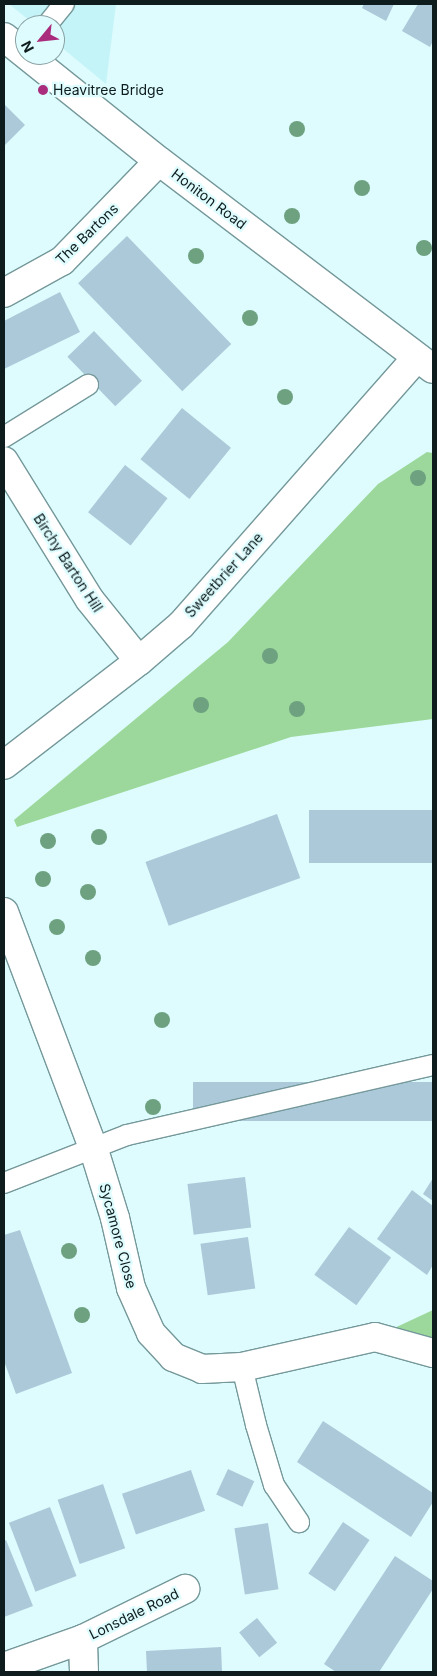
<!DOCTYPE html>
<html>
<head>
<meta charset="utf-8">
<style>
  body { margin:0 }
  #map { position:relative; width:437px; height:1676px; overflow:hidden; background:#defcfe; font-family:Inter,sans-serif }
  div>[style] { position:absolute }
  .built>* { inset:0; background:#c4f4f8 }
  .green>* { inset:0; background:#9cd89b }
  .building>* { inset:0; background:#abc9d9; transform-origin:0 0 }
  .roads { filter:drop-shadow(1px 0 #75989a) drop-shadow(-1px 0 #75989a) drop-shadow(0 1px #75989a) drop-shadow(0 -1px #75989a) }
  .lane>* { height:20px; margin:-10px; padding:0 10px; transform-origin:10px; border-radius:10px; background:#fff }
  .street>* { height:28px; margin:-14px; padding:0 14px; transform-origin:14px; border-radius:14px; background:#fff }
  .secondary>* { height:28px; margin:-14px; padding:0 14px; transform-origin:14px; border-radius:14px; background:#fff }
  .trees>* { width:16px; height:16px; margin:-8px; border-radius:50%; background:#6da180 }
  .dots>* { width:14px; height:14px; translate:-50% -50%; box-sizing:border-box; border:2px solid #defcfe; border-radius:50% }
  span { translate:-50% -50%; white-space:nowrap; text-align:center; line-height:1.15; -webkit-text-stroke:4.5px #defcfe; paint-order:stroke }
  .poi-label { font-size:14px; color:#0e1c1d }
  .left { translate:0 -50%; text-align:left }
  .street-label { font-size:14px; color:#0e1c1d }
  .frame { position:absolute; inset:0; border:5px solid #0e1c1d; pointer-events:none }
  .north { position:absolute; left:15px; top:15px; width:50px; height:50px; box-sizing:border-box; background:#defcfe; border:1px solid #8ba2a4; border-radius:50%; rotate:242deg; font-size:14px; font-weight:700; line-height:20px; text-align:center; color:#0e1c1d }
  .north::after { content:''; display:block; margin:auto; width:18px; height:22px; background:#aa2c7c; clip-path:polygon(50% 0,100% 100%,50% 72%,0 100%) }
</style>
</head>
<body>
<div id="map">
  <div class="built">
    <i style="clip-path:polygon(9px 4px,116px 4px,106px 84px,55px 42px,55px 25px,35px 25px)"></i>
  </div>
  <div class="green">
    <i style="clip-path:polygon(427px 452px,433px 453px,433px 719px,291px 737px,17px 827px,14px 820px,228px 642px,378px 484px)"></i>
    <i style="clip-path:polygon(433px 1310px,433px 1353px,375px 1337px)"></i>
  </div>
  <div class="building">
    <i style="clip-path:polygon(364px 4px,394px 4px,386px 21px,362px 8px)"></i>
    <i style="clip-path:polygon(418px 4px,433px 4px,433px 41px,430px 47px,402px 31px)"></i>
    <i style="clip-path:polygon(4px 104px,25px 125px,4px 146px)"></i>
    <i style="left:127px;top:236px;width:150px;height:68px;rotate:46deg"></i>
    <i style="clip-path:polygon(60px 292px,80px 332px,4px 369px,4px 321px)"></i>
    <i style="left:94px;top:331px;width:69px;height:37px;rotate:46deg"></i>
    <i style="left:182px;top:408px;width:63px;height:66px;rotate:39deg"></i>
    <i style="left:125px;top:465px;width:54px;height:60px;rotate:38deg"></i>
    <i style="left:433px;top:810px;width:53px;height:124px;rotate:90deg"></i>
    <i style="left:277px;top:814px;width:68px;height:140px;rotate:70deg"></i>
    <i style="left:433px;top:1082px;width:39px;height:240px;rotate:90deg"></i>
    <i style="left:245px;top:1177px;width:51px;height:58px;rotate:83deg"></i>
    <i style="clip-path:polygon(433px 1178px,433px 1201px,423px 1194px)"></i>
    <i style="clip-path:polygon(412px 1190px,433px 1206px,433px 1265px,427px 1275px,377px 1239px)"></i>
    <i style="left:349px;top:1227px;width:52px;height:59px;rotate:36deg"></i>
    <i style="clip-path:polygon(20px 1230px,72px 1373px,16px 1394px,4px 1361px,4px 1235px)"></i>
    <i style="left:248px;top:1237px;width:52px;height:48px;rotate:82deg"></i>
    <i style="clip-path:polygon(323px 1421px,433px 1493px,433px 1502px,411px 1537px,297px 1462px)"></i>
    <i style="left:228px;top:1469px;width:29px;height:28px;rotate:25deg"></i>
    <i style="left:191px;top:1470px;width:43px;height:73px;rotate:71deg"></i>
    <i style="left:103px;top:1484px;width:68px;height:48px;rotate:71deg"></i>
    <i style="left:50px;top:1507px;width:74px;height:44px;rotate:69deg"></i>
    <i style="left:343px;top:1522px;width:32px;height:62px;rotate:34deg"></i>
    <i style="left:268px;top:1523px;width:67px;height:34px;rotate:81deg"></i>
    <i style="clip-path:polygon(6px 1540px,33px 1606px,4px 1617px,4px 1541px)"></i>
    <i style="clip-path:polygon(395px 1556px,433px 1581px,433px 1589px,379px 1672px,336px 1672px,324px 1664px)"></i>
    <i style="left:257px;top:1618px;width:32px;height:23px;rotate:51deg"></i>
    <i style="clip-path:polygon(221px 1647px,222px 1672px,147px 1672px,146px 1651px)"></i>
  </div>
  <div class="roads">
    <div class="lane">
      <i style="left:47px;top:25px;width:27px;rotate:-51deg"></i>
      <i style="left:4px;top:437px;width:99px;rotate:-31.8deg"></i>
      <i style="left:4px;top:1183px;width:132px;rotate:-21.3deg"></i>
      <i style="left:127px;top:1135px;width:314px;rotate:-12.9deg"></i>
      <i style="left:242px;top:1367px;width:60px;rotate:76.4deg"></i>
      <i style="left:256px;top:1425px;width:63px;rotate:73.3deg"></i>
      <i style="left:274px;top:1485px;width:45px;rotate:56deg"></i>
    </div>
    <div class="street">
      <i style="left:4px;top:293px;width:66px;rotate:-28.9deg"></i>
      <i style="left:62px;top:261px;width:139px;rotate:-45.9deg"></i>
      <i style="left:4px;top:461px;width:163px;rotate:58.3deg"></i>
      <i style="left:90px;top:600px;width:78px;rotate:51.2deg"></i>
      <i style="left:4px;top:765px;width:170px;rotate:-37.6deg"></i>
      <i style="left:139px;top:661px;width:55px;rotate:-40.6deg"></i>
      <i style="left:181px;top:625px;width:357px;rotate:-48.6deg"></i>
      <i style="left:4px;top:912px;width:254px;rotate:69.3deg"></i>
      <i style="left:94px;top:1150px;width:71px;rotate:72.8deg"></i>
      <i style="left:115px;top:1218px;width:72px;rotate:77.1deg"></i>
      <i style="left:131px;top:1288px;width:49px;rotate:66deg"></i>
      <i style="left:151px;top:1333px;width:33px;rotate:47deg"></i>
      <i style="left:173px;top:1357px;width:31px;rotate:22deg"></i>
      <i style="left:202px;top:1369px;width:40px;rotate:-2.9deg"></i>
      <i style="left:242px;top:1367px;width:136px;rotate:-12.7deg"></i>
      <i style="left:375px;top:1337px;width:60px;rotate:15.4deg"></i>
      <i style="left:4px;top:1667px;width:84px;rotate:-19.5deg"></i>
      <i style="left:84px;top:1672px;width:33px;rotate:-92deg"></i>
      <i style="left:83px;top:1639px;width:114px;rotate:-26.1deg"></i>
    </div>
    <div class="secondary">
      <i style="left:4px;top:37px;width:198px;rotate:38.7deg"></i>
      <i style="left:159px;top:161px;width:344px;rotate:37.2deg"></i>
    </div>
  </div>
  <div class="trees">
    <i style="left:297px;top:129px"></i>
    <i style="left:362px;top:188px"></i>
    <i style="left:292px;top:216px"></i>
    <i style="left:424px;top:248px"></i>
    <i style="left:196px;top:256px"></i>
    <i style="left:250px;top:318px"></i>
    <i style="left:285px;top:397px"></i>
    <i style="left:418px;top:478px"></i>
    <i style="left:270px;top:656px"></i>
    <i style="left:201px;top:705px"></i>
    <i style="left:297px;top:709px"></i>
    <i style="left:99px;top:837px"></i>
    <i style="left:48px;top:841px"></i>
    <i style="left:43px;top:879px"></i>
    <i style="left:88px;top:892px"></i>
    <i style="left:57px;top:927px"></i>
    <i style="left:93px;top:958px"></i>
    <i style="left:162px;top:1020px"></i>
    <i style="left:153px;top:1107px"></i>
    <i style="left:69px;top:1251px"></i>
    <i style="left:82px;top:1315px"></i>
  </div>
  <div class="dots">
    <i style="left:43px;top:90px;background:#aa2c7c"></i>
  </div>
  <div class="poi-label">
    <span class="left" style="left:53px;top:90px">Heavitree Bridge</span>
  </div>
  <div class="street-label">
    <span style="left:209px;top:199px;rotate:37deg">Honiton Road</span>
    <span style="left:87px;top:234px;rotate:-44deg">The Bartons</span>
    <span style="left:68px;top:563px;rotate:57deg">Birchy Barton Hill</span>
    <span style="left:224px;top:575px;rotate:-48deg">Sweetbrier Lane</span>
    <span style="left:118px;top:1236px;rotate:75deg">Sycamore Close</span>
    <span style="left:134px;top:1614px;rotate:-26deg">Lonsdale Road</span>
  </div>
  <div class="frame"></div>
  <div class="north">N</div>
</div>
</body>
</html>
